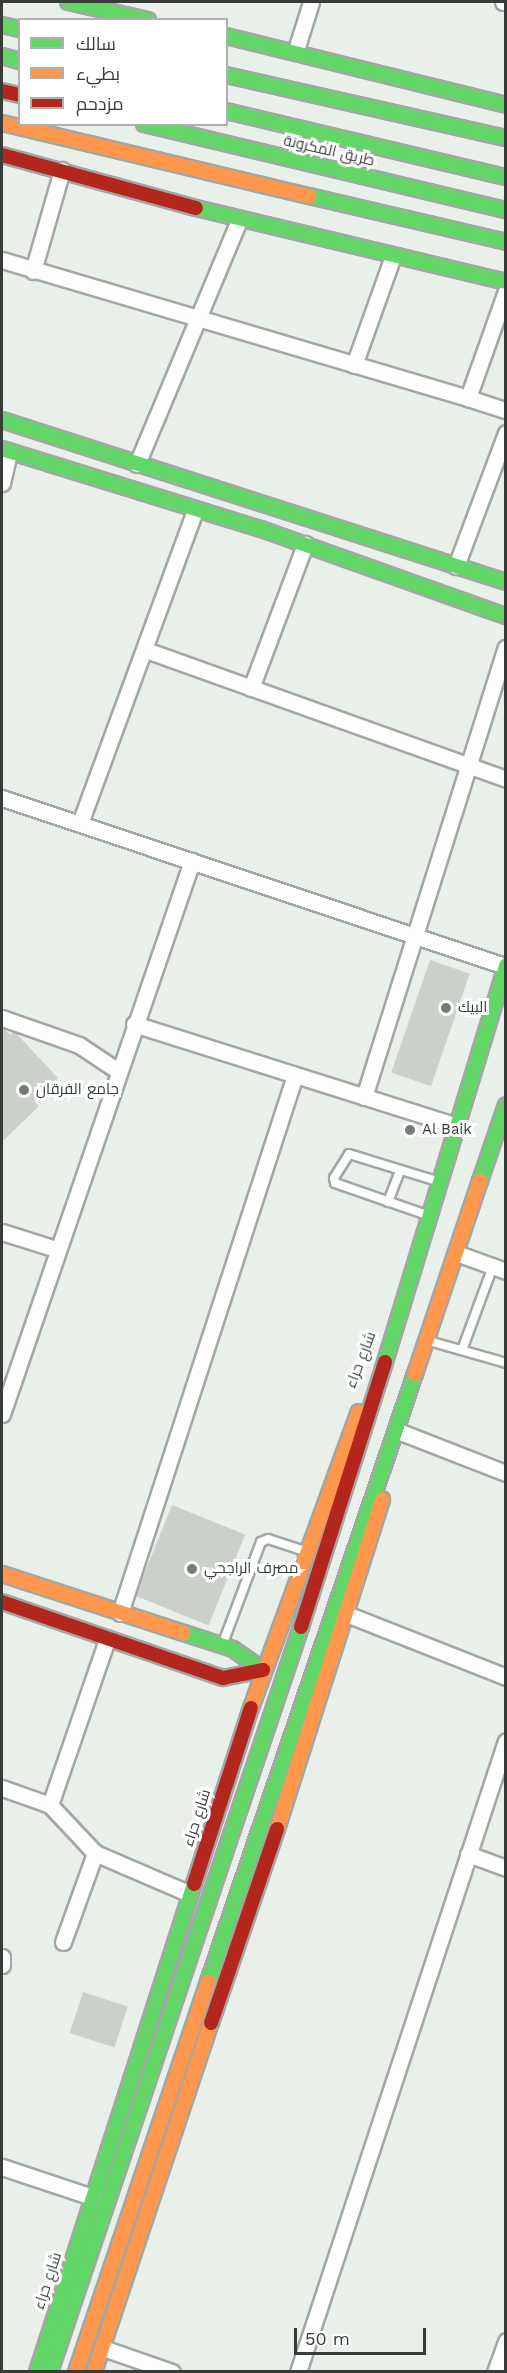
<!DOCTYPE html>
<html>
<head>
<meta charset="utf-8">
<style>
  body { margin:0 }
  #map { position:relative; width:507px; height:2373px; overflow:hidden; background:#e9f0ea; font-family:"Work Sans",Cairo,sans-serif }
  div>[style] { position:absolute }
  .building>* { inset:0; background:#cbd0cb; transform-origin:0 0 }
  .roads { filter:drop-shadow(2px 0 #a3a7a3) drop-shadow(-2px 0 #a3a7a3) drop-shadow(0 2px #a3a7a3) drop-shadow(0 -2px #a3a7a3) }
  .lane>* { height:8px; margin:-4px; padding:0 4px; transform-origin:4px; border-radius:4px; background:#fcfdfc }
  .street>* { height:15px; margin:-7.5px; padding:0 7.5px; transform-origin:7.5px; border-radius:7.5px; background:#fcfdfc }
  .fast>* { height:14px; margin:-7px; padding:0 7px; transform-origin:7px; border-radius:7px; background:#63d668 }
  .slow>* { height:14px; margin:-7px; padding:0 7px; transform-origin:7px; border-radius:7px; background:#ff974d }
  .jam>* { height:14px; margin:-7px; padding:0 7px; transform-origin:7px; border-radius:7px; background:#b3261e }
  .dots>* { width:16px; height:16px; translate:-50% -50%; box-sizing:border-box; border:3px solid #fff; border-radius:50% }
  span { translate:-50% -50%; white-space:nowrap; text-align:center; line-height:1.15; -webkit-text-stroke:6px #fff; paint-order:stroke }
  .street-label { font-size:15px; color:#373c38 }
  .poi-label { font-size:15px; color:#373c38 }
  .left { translate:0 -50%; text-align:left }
  .frame { position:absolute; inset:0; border:3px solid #373c38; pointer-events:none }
  .legend { position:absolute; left:18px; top:18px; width:210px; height:108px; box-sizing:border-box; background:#fff; border:2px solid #afb1af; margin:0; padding:8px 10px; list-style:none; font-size:18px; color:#373c38 }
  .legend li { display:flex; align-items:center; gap:12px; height:30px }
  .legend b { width:30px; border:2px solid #afb1af }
  .scale { position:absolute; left:294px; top:2328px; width:132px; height:27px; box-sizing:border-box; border:3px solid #373c38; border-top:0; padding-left:8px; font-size:18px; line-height:21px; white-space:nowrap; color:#373c38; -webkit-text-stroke:4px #fff; paint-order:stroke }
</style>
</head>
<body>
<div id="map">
  <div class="building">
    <i style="left:430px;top:960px;width:42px;height:119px;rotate:19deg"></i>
    <i style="clip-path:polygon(2px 1026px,10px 1035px,14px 1031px,58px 1078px,34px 1101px,39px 1106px,2px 1142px)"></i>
    <i style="left:172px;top:1505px;width:79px;height:98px;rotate:22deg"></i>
    <i style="left:83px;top:1992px;width:47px;height:43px;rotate:18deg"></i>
  </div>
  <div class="roads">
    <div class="lane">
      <i style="left:388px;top:1202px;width:34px;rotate:-69deg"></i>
      <i style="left:427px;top:1215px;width:97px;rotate:-160.8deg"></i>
      <i style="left:335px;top:1183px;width:5px;rotate:-101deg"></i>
      <i style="left:334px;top:1178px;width:28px;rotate:-58deg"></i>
      <i style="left:349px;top:1154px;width:92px;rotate:17.1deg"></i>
      <i style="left:429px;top:1341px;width:80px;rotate:15.9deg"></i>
      <i style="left:462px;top:1350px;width:90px;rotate:-69.7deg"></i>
      <i style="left:223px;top:1643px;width:108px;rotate:-69.4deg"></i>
      <i style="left:261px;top:1542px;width:8px;rotate:-23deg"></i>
      <i style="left:268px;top:1539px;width:40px;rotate:18deg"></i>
    </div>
    <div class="street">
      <i style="left:503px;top:2px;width:3px"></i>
      <i style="left:296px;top:50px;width:50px;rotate:-72.6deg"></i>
      <i style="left:2px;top:260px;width:486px;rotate:16.5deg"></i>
      <i style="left:33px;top:271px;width:105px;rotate:-74deg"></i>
      <i style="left:506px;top:291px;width:114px;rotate:109.6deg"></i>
      <i style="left:468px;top:398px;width:40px;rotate:18deg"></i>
      <i style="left:354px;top:365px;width:116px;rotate:-70.3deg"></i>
      <i style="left:137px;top:464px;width:264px;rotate:-67.3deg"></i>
      <i style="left:2px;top:483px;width:32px;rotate:-77deg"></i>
      <i style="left:456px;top:566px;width:142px;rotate:-69.4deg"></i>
      <i style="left:146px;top:650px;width:382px;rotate:19.7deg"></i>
      <i style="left:251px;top:688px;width:154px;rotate:-69.4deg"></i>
      <i style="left:2px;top:798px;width:530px;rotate:18.47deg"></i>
      <i style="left:80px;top:823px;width:333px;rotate:-69.8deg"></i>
      <i style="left:2px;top:1018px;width:82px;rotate:19.3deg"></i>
      <i style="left:79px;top:1045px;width:47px;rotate:33.7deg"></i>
      <i style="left:134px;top:1024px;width:342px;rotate:17.5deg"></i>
      <i style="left:364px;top:1097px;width:471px;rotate:-72.5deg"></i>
      <i style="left:2px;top:1232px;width:57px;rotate:17.5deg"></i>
      <i style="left:456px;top:1253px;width:53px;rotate:19.8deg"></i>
      <i style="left:2px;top:1414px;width:585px;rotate:-71.04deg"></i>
      <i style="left:398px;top:1431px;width:116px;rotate:21.3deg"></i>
      <i style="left:120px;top:1613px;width:566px;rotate:-71.98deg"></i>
      <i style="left:349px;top:1615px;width:169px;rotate:21.5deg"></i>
      <i style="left:2px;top:1788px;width:51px;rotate:19.5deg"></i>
      <i style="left:95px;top:1853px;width:103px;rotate:23.3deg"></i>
      <i style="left:468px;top:1854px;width:40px;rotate:20.2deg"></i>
      <i style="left:63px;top:1942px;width:95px;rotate:-70.2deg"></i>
      <i style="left:95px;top:1853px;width:66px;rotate:-133.2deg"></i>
      <i style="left:50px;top:1805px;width:176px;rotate:-71deg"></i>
      <i style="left:2px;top:1957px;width:8px;rotate:90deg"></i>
      <i style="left:2px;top:2167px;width:95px;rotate:18.4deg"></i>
      <i style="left:103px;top:2348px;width:73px;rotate:19.2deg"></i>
      <i style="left:298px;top:2372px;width:664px;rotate:-71.76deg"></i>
      <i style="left:495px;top:2372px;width:33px;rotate:-70deg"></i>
    </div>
    <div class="fast">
      <i style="left:68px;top:2px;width:82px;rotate:12.7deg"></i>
      <i style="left:2px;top:25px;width:18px;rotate:13deg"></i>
      <i style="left:226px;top:36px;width:288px;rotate:13.8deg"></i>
      <i style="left:2px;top:56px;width:19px;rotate:16deg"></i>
      <i style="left:226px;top:75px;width:287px;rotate:12.7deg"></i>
      <i style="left:226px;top:111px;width:288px;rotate:13.3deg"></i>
      <i style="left:144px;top:124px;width:372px;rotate:13.4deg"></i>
      <i style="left:309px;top:196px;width:202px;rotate:13.1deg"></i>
      <i style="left:196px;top:208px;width:319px;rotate:13.4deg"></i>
      <i style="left:2px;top:420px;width:529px;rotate:17.82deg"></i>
      <i style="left:2px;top:449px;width:271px;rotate:17.2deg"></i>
      <i style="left:261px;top:529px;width:260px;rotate:19.6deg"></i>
      <i style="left:480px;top:1181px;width:80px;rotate:-71.1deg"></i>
      <i style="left:385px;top:1362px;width:415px;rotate:-73deg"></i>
      <i style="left:184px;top:1633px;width:52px;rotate:18.1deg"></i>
      <i style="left:233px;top:1649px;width:37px;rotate:35deg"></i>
      <i style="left:208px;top:1982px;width:642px;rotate:-71.2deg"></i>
      <i style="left:37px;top:2372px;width:513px;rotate:-72.17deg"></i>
      <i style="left:50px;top:2372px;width:786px;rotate:-71.38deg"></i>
    </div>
    <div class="slow">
      <i style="left:2px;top:123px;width:316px;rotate:13.4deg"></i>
      <i style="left:415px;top:1374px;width:204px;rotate:-71.4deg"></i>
      <i style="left:2px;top:1574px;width:191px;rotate:18deg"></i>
      <i style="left:251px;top:1708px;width:315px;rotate:-70deg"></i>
      <i style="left:277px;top:1829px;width:346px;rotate:-72.3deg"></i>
      <i style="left:76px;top:2372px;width:412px;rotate:-71.3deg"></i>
      <i style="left:94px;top:2372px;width:368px;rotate:-71.5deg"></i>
    </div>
    <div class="jam">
      <i style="left:2px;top:91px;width:18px;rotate:13deg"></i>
      <i style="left:2px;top:155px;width:201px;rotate:15.3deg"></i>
      <i style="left:2px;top:1602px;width:234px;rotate:19deg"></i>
      <i style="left:223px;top:1678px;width:41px;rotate:-11.3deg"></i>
      <i style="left:301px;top:1627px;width:278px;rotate:-72.4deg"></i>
      <i style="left:194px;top:1884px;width:185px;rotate:-72.1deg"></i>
      <i style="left:211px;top:2023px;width:205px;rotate:-71.2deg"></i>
    </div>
  </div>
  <div class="dots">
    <i style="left:446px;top:1008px;background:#757b76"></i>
    <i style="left:24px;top:1090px;background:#757b76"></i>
    <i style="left:410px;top:1130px;background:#757b76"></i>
    <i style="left:192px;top:1569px;background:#757b76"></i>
  </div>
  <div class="street-label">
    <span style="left:329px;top:151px;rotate:13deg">طريق المكرونة</span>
    <span style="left:361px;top:1360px;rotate:-69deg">شارع حراء</span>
    <span style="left:197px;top:1818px;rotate:-72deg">شارع حراء</span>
    <span style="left:48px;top:2281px;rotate:-72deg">شارع حراء</span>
  </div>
  <div class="poi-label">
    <span class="left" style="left:458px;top:1008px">البيك</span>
    <span class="left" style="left:36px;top:1090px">جامع الفرقان</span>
    <span class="left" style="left:422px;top:1130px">Al Baik</span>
    <span class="left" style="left:204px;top:1569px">مصرف الراجحي</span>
  </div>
  <div class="frame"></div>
  <ul class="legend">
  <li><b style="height:8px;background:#63d668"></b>سالك</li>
  <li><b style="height:8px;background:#ff974d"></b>بطيء</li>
  <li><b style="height:8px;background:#b3261e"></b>مزدحم</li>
  </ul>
  <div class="scale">50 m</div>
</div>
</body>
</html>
